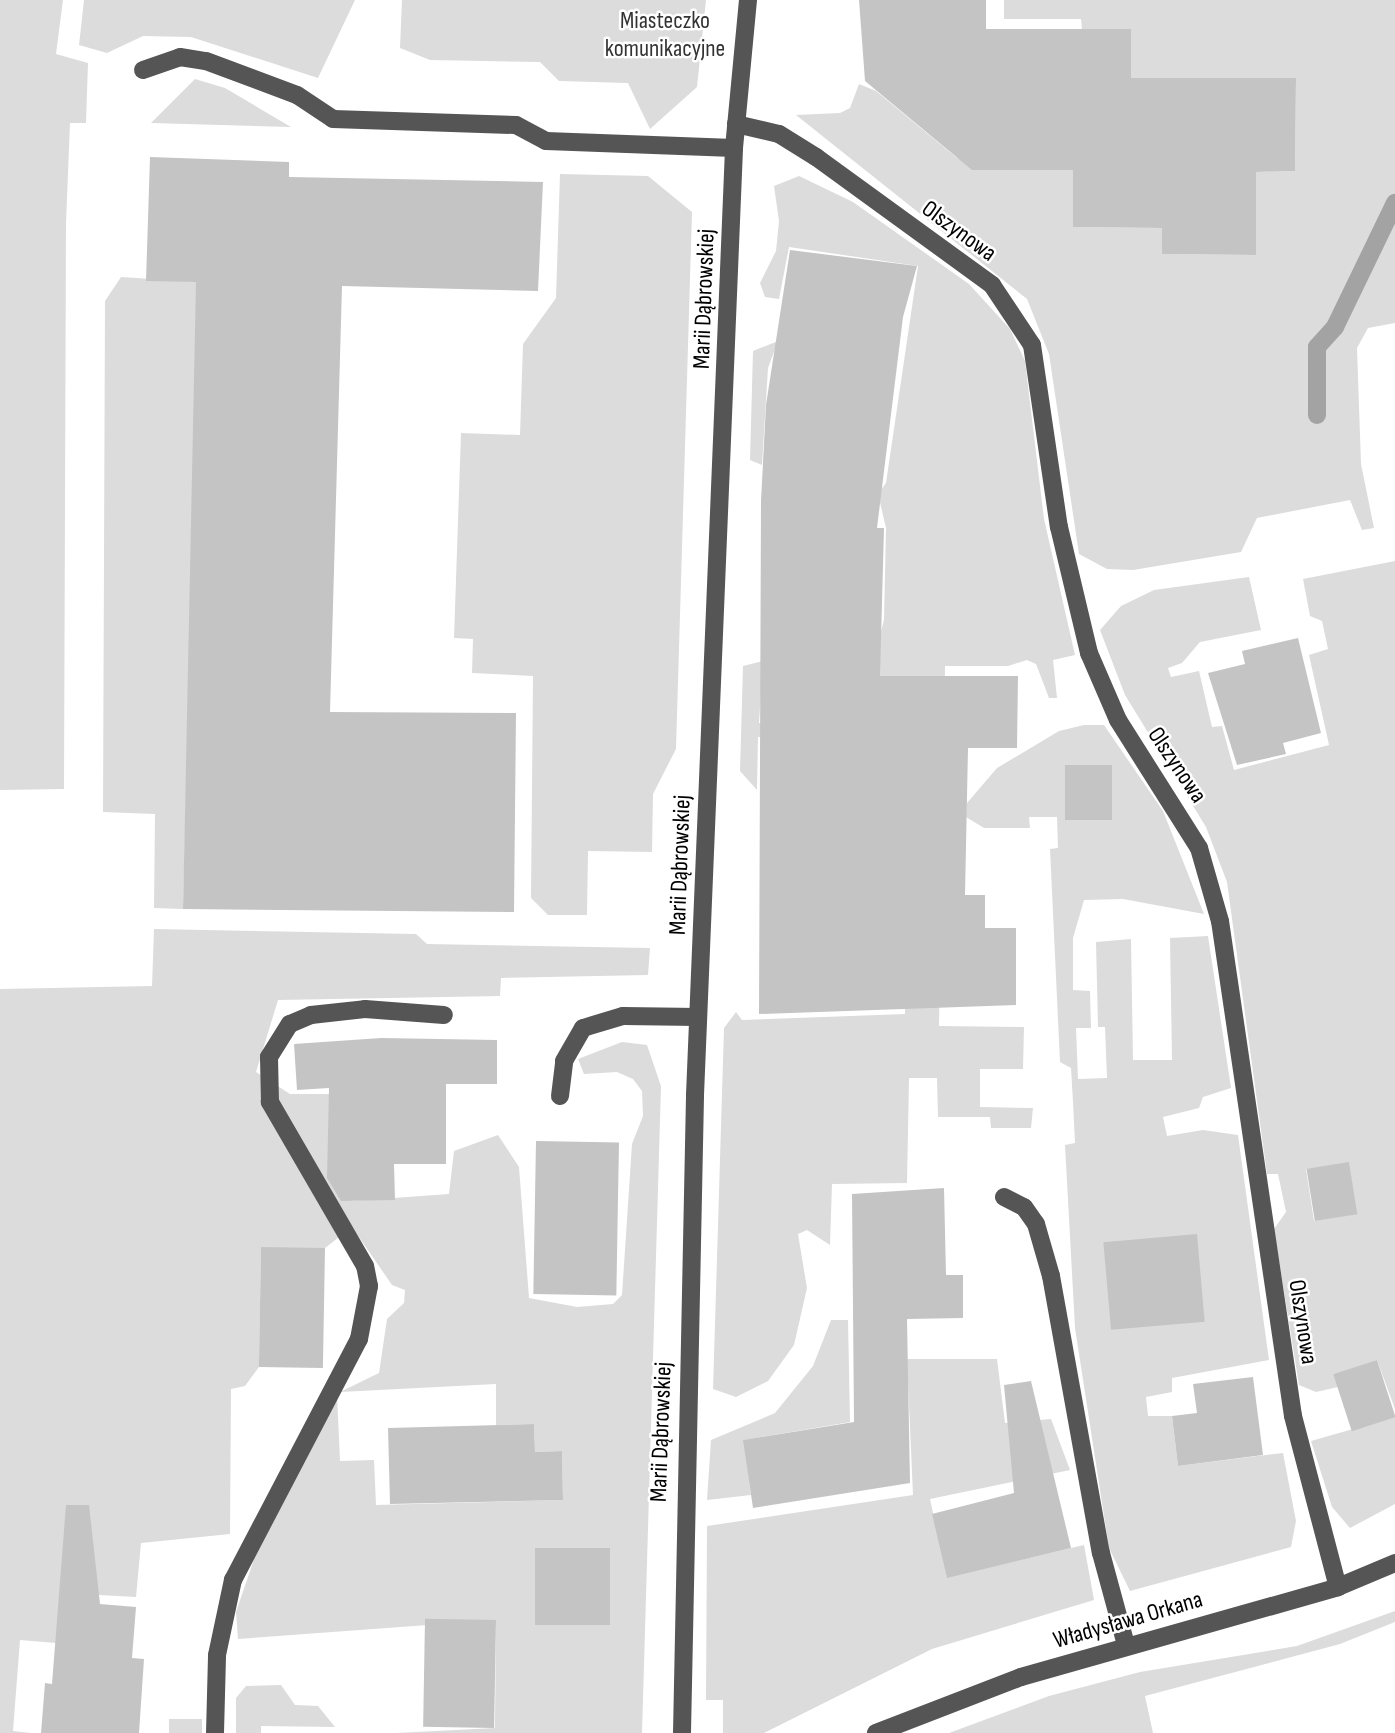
<!DOCTYPE html>
<html>
<head>
<meta charset="utf-8">
<style>
  body { margin:0 }
  #map { position:relative; width:1395px; height:1733px; overflow:hidden; background:#fff; font-family:"Sofia Sans Condensed",sans-serif }
  div>[style] { position:absolute }
  .green>* { inset:0; background:#dcdcdc; transform-origin:0 0 }
  .stream>* { height:18px; margin:-9px; padding:0 9px; transform-origin:9px; border-radius:9px; background:#a3a3a3 }
  .building>* { inset:0; background:#c4c4c4; transform-origin:0 0 }
  .minor>* { height:18px; margin:-9px; padding:0 9px; transform-origin:9px; border-radius:9px; background:#555 }
  span { translate:-50% -50%; white-space:nowrap; text-align:center; line-height:1.15; -webkit-text-stroke:5px #fff; paint-order:stroke }
  .park-label { font-size:24px; color:#333 }
  .street-label { font-size:24px; color:#000 }
</style>
</head>
<body>
<div id="map">
  <div class="green">
    <i style="clip-path:polygon(0 0,63px 0,56px 54px,88px 63px,86px 123px,70px 123px,66px 223px,64px 789px,0 790px)"></i>
    <i style="clip-path:polygon(84px 0,355px 0,318px 78px,191px 37px,143px 36px,107px 53px,79px 45px)"></i>
    <i style="clip-path:polygon(402px 0,706px 0,697px 87px,650px 129px,628px 83px,559px 81px,540px 62px,430px 60px,400px 48px)"></i>
    <i style="clip-path:polygon(1004px 0,1395px 0,1395px 323px,1368px 328px,1357px 348px,1361px 464px,1374px 528px,1362px 530px,1350px 500px,1257px 518px,1241px 552px,1133px 570px,1107px 569px,1079px 554px,1049px 354px,1027px 299px,796px 115px,840px 113px,850px 108px,859px 84px,876px 91px,957px 158px,1000px 170px,1073px 170px,1073px 227px,1162px 228px,1162px 254px,1256px 255px,1256px 172px,1295px 171px,1296px 78px,1131px 84px,1131px 29px,1082px 29px,1081px 19px,1004px 19px)"></i>
    <i style="clip-path:polygon(195px 79px,225px 88px,291px 127px,151px 123px)"></i>
    <i style="clip-path:polygon(560px 174px,648px 176px,692px 212px,676px 749px,653px 794px,652px 852px,588px 851px,587px 915px,548px 915px,531px 898px,533px 676px,472px 673px,473px 639px,454px 638px,461px 433px,520px 435px,523px 344px,556px 298px)"></i>
    <i style="clip-path:polygon(799px 176px,853px 202px,969px 284px,1010px 329px,1025px 361px,1044px 519px,1075px 655px,1053px 660px,1057px 698px,1049px 698px,1036px 664px,1027px 660px,1008px 666px,945px 666px,939px 1026px,1024px 1027px,1023px 1069px,980px 1069px,980px 1107px,1033px 1108px,1031px 1128px,991px 1128px,990px 1117px,938px 1117px,937px 1078px,909px 1078px,907px 1183px,832px 1184px,830px 1245px,807px 1230px,798px 1234px,807px 1288px,794px 1345px,768px 1381px,736px 1397px,713px 1389px,724px 1028px,736px 1012px,742px 1020px,905px 1014px,905px 931px,872px 737px,758px 737px,757px 790px,740px 771px,743px 666px,763px 661px,759px 723px,814px 727px,876px 650px,884px 620px,886px 528px,878px 494px,886px 483px,918px 266px,789px 247px,779px 299px,765px 297px,760px 283px,776px 251px,779px 221px,774px 186px)"></i>
    <i style="clip-path:polygon(121px 277px,199px 282px,183px 909px,154px 908px,155px 814px,103px 812px,105px 301px)"></i>
    <i style="clip-path:polygon(778px 341px,768px 368px,762px 465px,750px 460px,753px 351px)"></i>
    <i style="clip-path:polygon(evenodd,1395px 561px,1395px 1409px,1377px 1360px,1335px 1375px,1338px 1387px,1316px 1392px,1299px 1385px,1274px 1229px,1286px 1212px,1278px 1174px,1267px 1174px,1227px 882px,1206px 827px,1125px 695px,1100px 630px,1121px 606px,1154px 590px,1249px 577px,1261px 630px,1200px 642px,1182px 663px,1168px 668px,1171px 677px,1199px 671px,1212px 727px,1222px 726px,1234px 770px,1329px 745px,1309px 655px,1328px 649px,1322px 621px,1310px 616px,1303px 579px,1395px 561px,1349px 1163px,1356px 1214px,1314px 1221px,1306px 1169px,1349px 1163px)"></i>
    <i style="clip-path:polygon(1084px 725px,1104px 725px,1163px 811px,1204px 914px,1123px 899px,1084px 900px,1073px 938px,1073px 990px,1090px 991px,1091px 1028px,1076px 1028px,1078px 1079px,1107px 1078px,1105px 1027px,1098px 1027px,1096px 942px,1131px 939px,1133px 1060px,1172px 1060px,1170px 938px,1208px 936px,1231px 1088px,1203px 1097px,1199px 1108px,1163px 1117px,1167px 1136px,1203px 1130px,1238px 1135px,1269px 1360px,1172px 1378px,1172px 1392px,1146px 1397px,1148px 1416px,1172px 1416px,1178px 1466px,1283px 1453px,1296px 1521px,1291px 1547px,1130px 1591px,1109px 1548px,1075px 1328px,1065px 1145px,1075px 1143px,1073px 1102px,1071px 1068px,1060px 1062px,1050px 849px,1058px 848px,1057px 817px,1029px 817px,1030px 828px,984px 828px,966px 817px,967px 803px,997px 768px,1059px 731px)"></i>
    <i style="clip-path:polygon(154px 929px,416px 934px,427px 944px,650px 948px,648px 975px,501px 978px,500px 996px,278px 1000px,256px 1072px,290px 1094px,334px 1094px,328px 1164px,352px 1201px,449px 1194px,454px 1151px,498px 1135px,519px 1167px,529px 1298px,577px 1307px,613px 1304px,622px 1295px,632px 1144px,643px 1116px,642px 1091px,633px 1079px,617px 1072px,584px 1074px,578px 1059px,622px 1042px,647px 1045px,661px 1086px,642px 1733px,396px 1733px,495px 1728px,496px 1620px,238px 1639px,236px 1612px,264px 1530px,337px 1395px,340px 1461px,374px 1460px,376px 1505px,563px 1500px,562px 1451px,535px 1452px,534px 1424px,496px 1425px,496px 1384px,340px 1392px,379px 1373px,387px 1319px,404px 1303px,405px 1290px,392px 1285px,352px 1227px,325px 1248px,261px 1248px,259px 1367px,245px 1386px,231px 1389px,230px 1534px,141px 1543px,136px 1597px,61px 1593px,56px 1643px,20px 1640px,13px 1731px,31px 1733px,0 1733px,0 989px,152px 986px)"></i>
    <i style="clip-path:polygon(831px 1320px,848px 1320px,850px 1422px,744px 1440px,751px 1495px,707px 1500px,711px 1440px,775px 1413px,813px 1366px)"></i>
    <i style="clip-path:polygon(907px 1359px,997px 1359px,1005px 1423px,1051px 1419px,1070px 1470px,930px 1499px,947px 1577px,1084px 1545px,1094px 1600px,932px 1649px,764px 1733px,723px 1733px,723px 1700px,706px 1700px,707px 1526px,913px 1495px)"></i>
    <i style="clip-path:polygon(1395px 1417px,1395px 1504px,1350px 1528px,1332px 1507px,1311px 1441px)"></i>
    <i style="clip-path:polygon(1395px 1611px,1395px 1622px,1340px 1644px,1145px 1696px,1153px 1733px,949px 1733px,1049px 1696px,1140px 1672px,1297px 1646px)"></i>
    <i style="clip-path:polygon(281px 1685px,295px 1705px,318px 1706px,335px 1727px,261px 1726px,261px 1733px,236px 1733px,236px 1698px,246px 1686px)"></i>
    <i style="left:169px;top:1719px;width:33px;height:14px"></i>
  </div>
  <div class="stream">
    <i style="left:1317px;top:415px;width:68px;rotate:-90deg"></i>
    <i style="left:1317px;top:347px;width:27px;rotate:-48deg"></i>
    <i style="left:1335px;top:327px;width:138px;rotate:-64.2deg"></i>
  </div>
  <div class="building">
    <i style="clip-path:polygon(859px 0,986px 0,986px 29px,1131px 29px,1131px 78px,1296px 78px,1295px 171px,1256px 172px,1256px 255px,1162px 254px,1162px 228px,1073px 227px,1073px 170px,972px 170px,865px 81px)"></i>
    <i style="clip-path:polygon(150px 157px,289px 162px,289px 177px,543px 182px,538px 291px,342px 286px,330px 712px,516px 713px,514px 912px,183px 909px,196px 282px,146px 281px)"></i>
    <i style="clip-path:polygon(790px 250px,917px 266px,903px 317px,877px 528px,884px 528px,880px 676px,1018px 676px,1017px 748px,968px 748px,965px 895px,985px 895px,985px 928px,1016px 928px,1016px 1005px,759px 1014px,761px 501px,766px 405px)"></i>
    <i style="clip-path:polygon(1298px 638px,1321px 733px,1283px 743px,1286px 754px,1237px 765px,1208px 673px,1245px 664px,1242px 651px)"></i>
    <i style="left:1065px;top:765px;width:47px;height:55px"></i>
    <i style="clip-path:polygon(381px 1038px,497px 1040px,497px 1084px,446px 1084px,446px 1164px,394px 1164px,395px 1200px,341px 1201px,327px 1178px,329px 1088px,297px 1090px,294px 1044px)"></i>
    <i style="left:536px;top:1141px;width:83px;height:153px;rotate:1deg"></i>
    <i style="left:1349px;top:1162px;width:53px;height:43px;rotate:81deg"></i>
    <i style="clip-path:polygon(944px 1188px,946px 1275px,963px 1275px,963px 1318px,907px 1319px,910px 1483px,753px 1508px,743px 1440px,854px 1422px,852px 1194px)"></i>
    <i style="left:1197px;top:1234px;width:88px;height:94px;rotate:85deg"></i>
    <i style="left:261px;top:1247px;width:64px;height:120px;rotate:1deg"></i>
    <i style="left:1377px;top:1360px;width:60px;height:46px;rotate:72deg"></i>
    <i style="clip-path:polygon(1253px 1377px,1263px 1455px,1178px 1466px,1172px 1416px,1197px 1413px,1193px 1384px)"></i>
    <i style="clip-path:polygon(1031px 1381px,1071px 1548px,947px 1578px,932px 1514px,1014px 1493px,1004px 1385px)"></i>
    <i style="clip-path:polygon(534px 1424px,535px 1452px,562px 1451px,563px 1500px,390px 1504px,388px 1428px)"></i>
    <i style="clip-path:polygon(66px 1505px,89px 1505px,100px 1604px,136px 1607px,132px 1658px,144px 1659px,139px 1733px,41px 1733px,45px 1683px,52px 1684px)"></i>
    <i style="left:535px;top:1548px;width:75px;height:77px"></i>
    <i style="left:496px;top:1620px;width:108px;height:71px;rotate:91deg"></i>
  </div>
  <div class="minor">
    <i style="left:143px;top:70px;width:39px;rotate:-19deg"></i>
    <i style="left:180px;top:57px;width:26px;rotate:9deg"></i>
    <i style="left:206px;top:61px;width:97px;rotate:20.5deg"></i>
    <i style="left:297px;top:95px;width:43px;rotate:33.7deg"></i>
    <i style="left:333px;top:119px;width:183px;rotate:1.9deg"></i>
    <i style="left:516px;top:125px;width:34px;rotate:28deg"></i>
    <i style="left:546px;top:141px;width:188px;rotate:2.1deg"></i>
    <i style="left:736px;top:124px;width:44px;rotate:13.1deg"></i>
    <i style="left:779px;top:134px;width:44px;rotate:31.9deg"></i>
    <i style="left:816px;top:157px;width:218px;rotate:36deg"></i>
    <i style="left:992px;top:285px;width:72px;rotate:56.3deg"></i>
    <i style="left:1032px;top:345px;width:184px;rotate:81.6deg"></i>
    <i style="left:1059px;top:527px;width:130px;rotate:76.6deg"></i>
    <i style="left:1089px;top:653px;width:73px;rotate:66.6deg"></i>
    <i style="left:1118px;top:720px;width:151px;rotate:57.7deg"></i>
    <i style="left:1199px;top:848px;width:76px;rotate:74deg"></i>
    <i style="left:1220px;top:921px;width:500px;rotate:81.61deg"></i>
    <i style="left:1293px;top:1416px;width:177px;rotate:75.3deg"></i>
    <i style="left:560px;top:1096px;width:35px;rotate:-83deg"></i>
    <i style="left:564px;top:1061px;width:38px;rotate:-60deg"></i>
    <i style="left:583px;top:1028px;width:42px;rotate:-16.7deg"></i>
    <i style="left:623px;top:1016px;width:75px;rotate:0.8deg"></i>
    <i style="left:1004px;top:1197px;width:22px;rotate:27deg"></i>
    <i style="left:1024px;top:1207px;width:21px;rotate:55deg"></i>
    <i style="left:1036px;top:1224px;width:54px;rotate:73.9deg"></i>
    <i style="left:1051px;top:1276px;width:281px;rotate:79.8deg"></i>
    <i style="left:1101px;top:1553px;width:95px;rotate:74.8deg"></i>
    <i style="left:215px;top:1733px;width:78px;rotate:-88.5deg"></i>
    <i style="left:217px;top:1655px;width:77px;rotate:-78deg"></i>
    <i style="left:233px;top:1580px;width:272px;rotate:-62.4deg"></i>
    <i style="left:359px;top:1339px;width:54px;rotate:-79.3deg"></i>
    <i style="left:369px;top:1286px;width:20px;rotate:-101deg"></i>
    <i style="left:365px;top:1266px;width:190px;rotate:-120.1deg"></i>
    <i style="left:270px;top:1102px;width:45px;rotate:-91.3deg"></i>
    <i style="left:269px;top:1057px;width:39px;rotate:-58deg"></i>
    <i style="left:290px;top:1024px;width:23px;rotate:-23deg"></i>
    <i style="left:311px;top:1015px;width:54px;rotate:-6.3deg"></i>
    <i style="left:365px;top:1009px;width:79px;rotate:4.3deg"></i>
    <i style="left:682px;top:1733px;width:638px;rotate:-88.83deg"></i>
    <i style="left:695px;top:1095px;width:948px;rotate:-87.64deg"></i>
    <i style="left:734px;top:148px;width:149px;rotate:-84.6deg"></i>
    <i style="left:876px;top:1733px;width:155px;rotate:-21.1deg"></i>
    <i style="left:1021px;top:1677px;width:330px;rotate:-15.8deg"></i>
    <i style="left:1338px;top:1587px;width:62px;rotate:-22.8deg"></i>
  </div>
  <div class="park-label">
    <span style="left:665px;top:35px">Miasteczko<br>komunikacyjne</span>
  </div>
  <div class="street-label">
    <span style="left:959px;top:231px;rotate:36deg">Olszynowa</span>
    <span style="left:704px;top:299px;rotate:-88deg">Marii Dąbrowskiej</span>
    <span style="left:1177px;top:765px;rotate:56deg">Olszynowa</span>
    <span style="left:680px;top:865px;rotate:-88deg">Marii Dąbrowskiej</span>
    <span style="left:1303px;top:1322px;rotate:81deg">Olszynowa</span>
    <span style="left:661px;top:1432px;rotate:-88deg">Marii Dąbrowskiej</span>
    <span style="left:1128px;top:1620px;rotate:-16deg">Władysława Orkana</span>
  </div>
</div>
</body>
</html>
